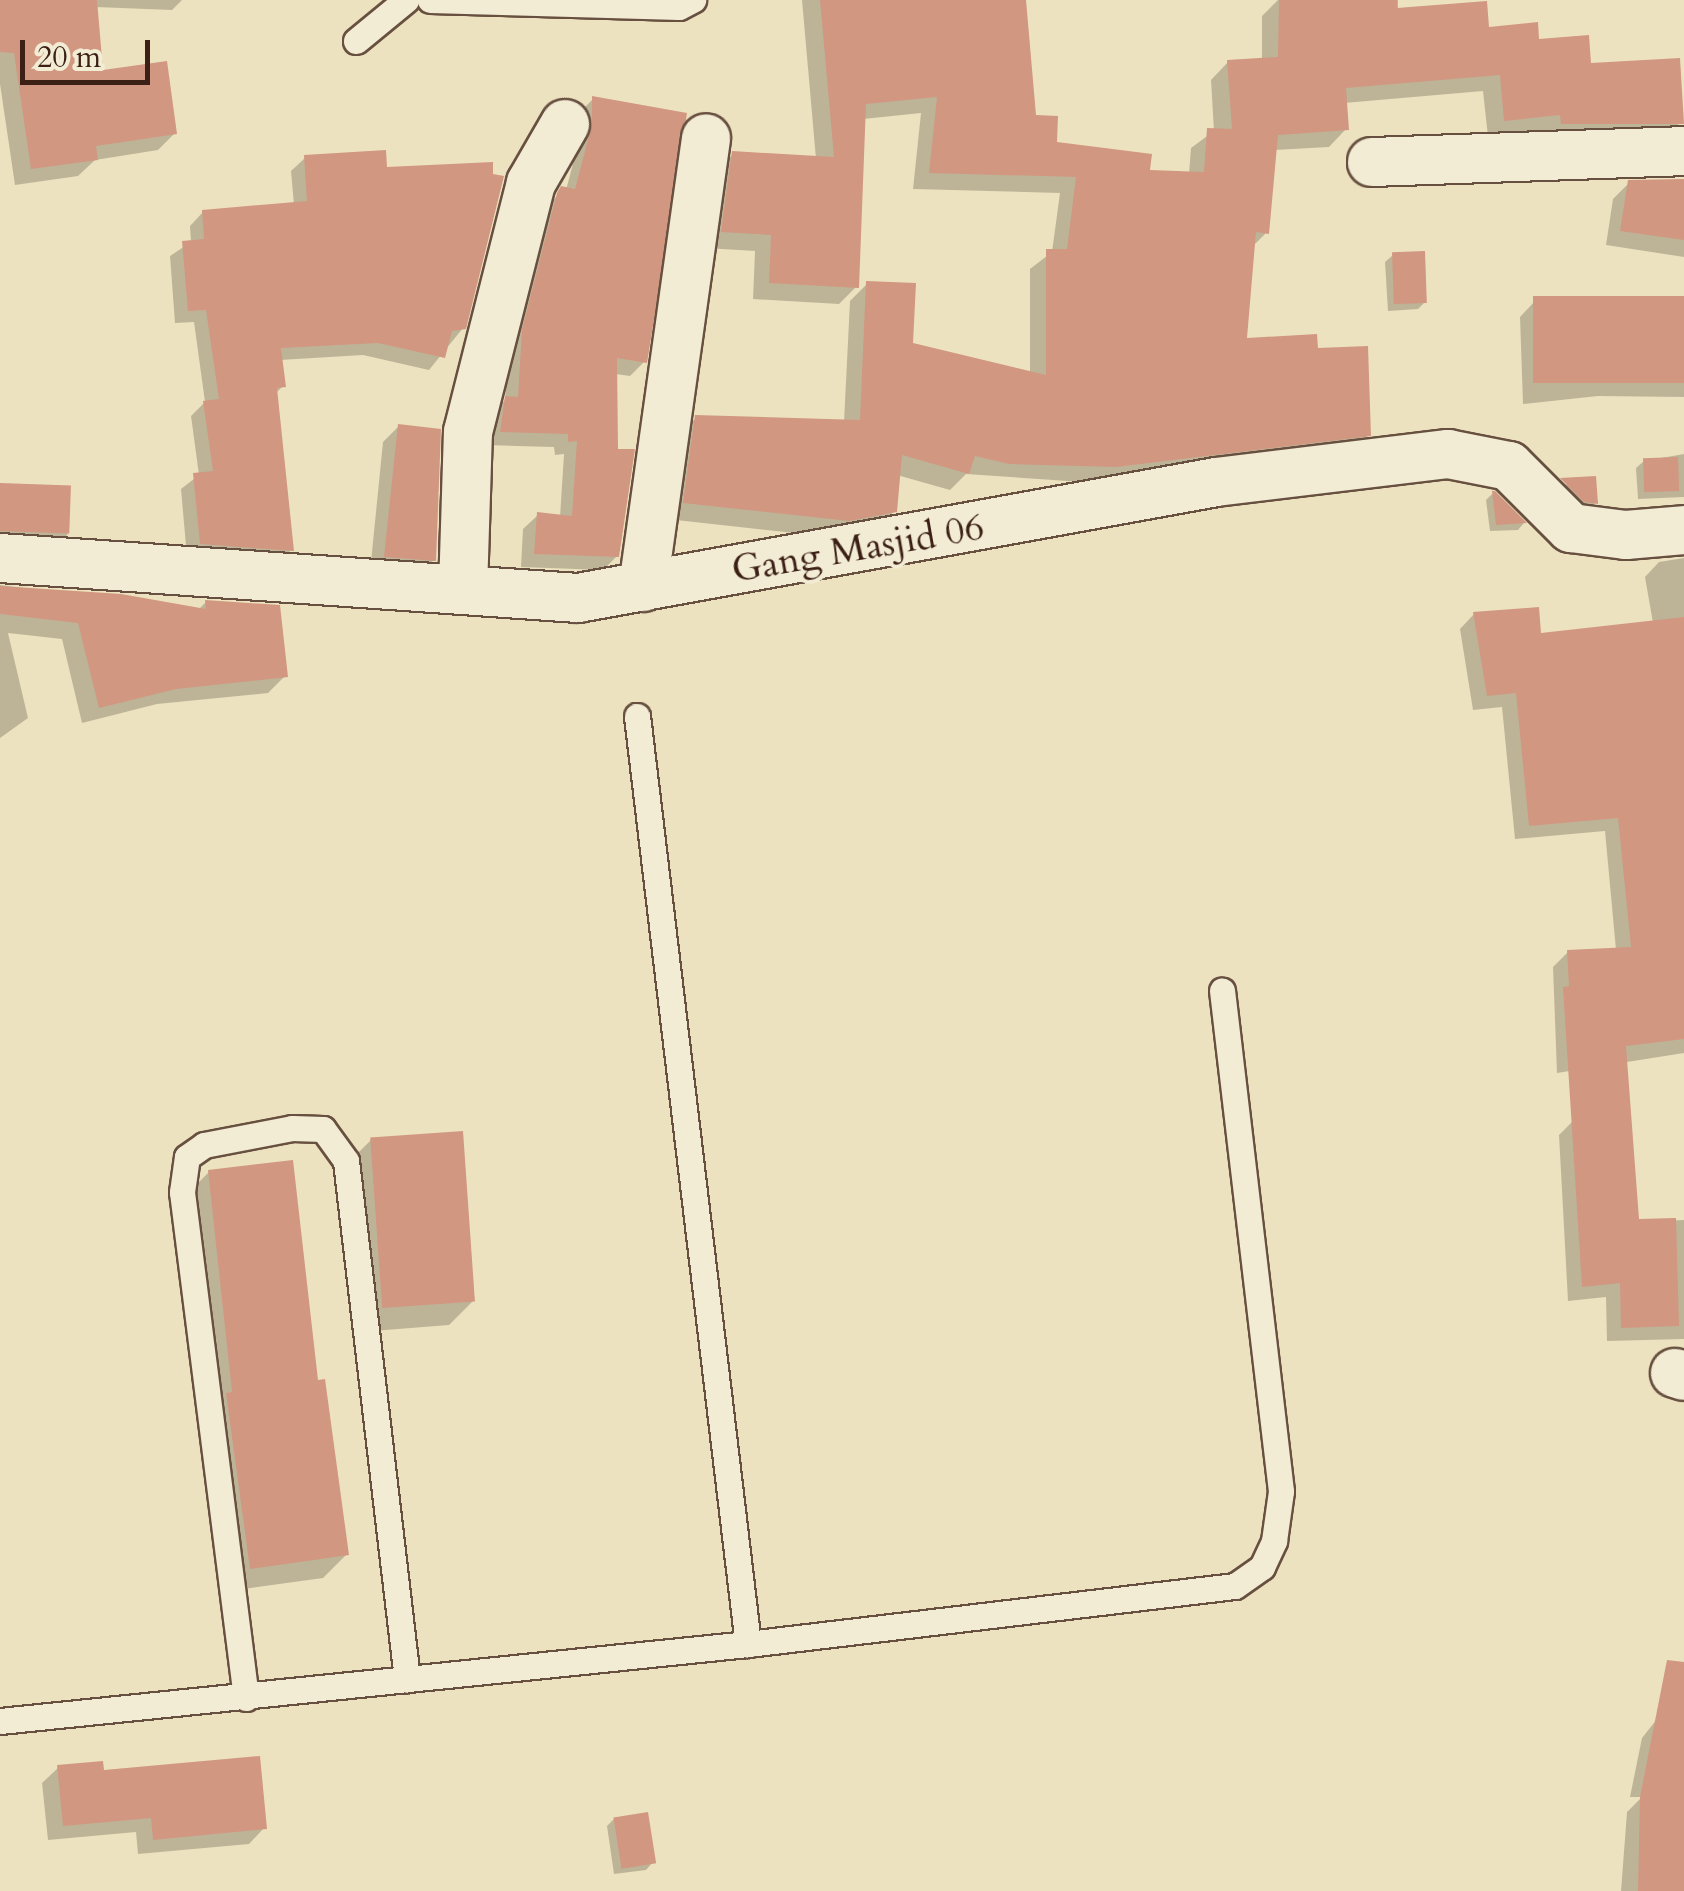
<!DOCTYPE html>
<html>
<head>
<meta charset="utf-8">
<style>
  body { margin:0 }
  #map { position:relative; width:1684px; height:1891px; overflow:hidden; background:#ede2bf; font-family:Cardo,serif }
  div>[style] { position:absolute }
  .shadow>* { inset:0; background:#0003 }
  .building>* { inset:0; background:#d19780; transform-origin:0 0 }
  .roads { filter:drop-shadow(2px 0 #685040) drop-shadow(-2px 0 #685040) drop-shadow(0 2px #685040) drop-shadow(0 -2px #685040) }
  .service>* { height:25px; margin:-12.5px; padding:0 12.5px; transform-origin:12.5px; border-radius:12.5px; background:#f3ecd5 }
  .minor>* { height:48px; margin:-24px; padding:0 24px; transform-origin:24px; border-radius:24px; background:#f3ecd5 }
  span { translate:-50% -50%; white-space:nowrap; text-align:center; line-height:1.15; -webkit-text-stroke:8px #f3ecd5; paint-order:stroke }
  .street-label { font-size:38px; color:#3c2015 }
  .scale { position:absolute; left:20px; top:40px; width:130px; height:45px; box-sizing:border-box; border:5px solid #3c2015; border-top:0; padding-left:12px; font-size:30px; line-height:35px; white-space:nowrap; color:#3c2015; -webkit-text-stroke:8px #f3ecd5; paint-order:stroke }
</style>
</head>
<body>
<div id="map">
  <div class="shadow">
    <i style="clip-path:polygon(0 0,182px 0,172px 10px,95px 7px,101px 73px,175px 133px,158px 150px,95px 160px,78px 176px,15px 185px,0 84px)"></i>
    <i style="clip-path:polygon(802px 0,1023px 0,1034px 117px,1054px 144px,1148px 172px,1189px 174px,1191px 148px,1214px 131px,1211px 80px,1228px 62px,1262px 60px,1262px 16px,1278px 0,1398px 0,1398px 10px,1537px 42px,1680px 123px,1663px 140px,1544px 140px,1543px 131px,1488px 137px,1483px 91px,1344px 103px,1346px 129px,1329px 147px,1274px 150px,1266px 233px,1252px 247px,1244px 341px,1315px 351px,1368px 435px,1351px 452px,1097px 483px,966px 474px,950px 490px,897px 475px,894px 511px,877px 529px,831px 537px,667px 519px,678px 435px,696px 418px,844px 422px,850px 301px,867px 284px,910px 345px,1030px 374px,1030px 269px,1052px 252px,1060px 193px,913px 189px,921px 113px,863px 119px,856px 287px,839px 304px,753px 299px,755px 251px,705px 248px,716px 171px,733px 154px,816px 159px)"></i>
    <i style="clip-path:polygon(593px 99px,644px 362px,630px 376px,615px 374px,617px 556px,603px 570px,521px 567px,523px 529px,538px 515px,560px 517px,564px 454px,555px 455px,554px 447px,487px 445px,492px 413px,505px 400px,509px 346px,547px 204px,566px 190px,579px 141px,579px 113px)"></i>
    <i style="clip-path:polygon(305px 158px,385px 169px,463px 328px,429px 370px,363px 355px,280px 360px,283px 386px,275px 394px,291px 550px,278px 563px,187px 557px,181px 489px,199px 475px,191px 416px,205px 402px,194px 322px,175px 323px,170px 256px,191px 242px,190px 226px,203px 212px,294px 205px,291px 171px)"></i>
    <i style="clip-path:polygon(1684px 181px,1684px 257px,1606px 245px,1613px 199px,1629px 183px)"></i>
    <i style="clip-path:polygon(1393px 255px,1425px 302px,1418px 309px,1388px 311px,1385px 262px)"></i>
    <i style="clip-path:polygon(1684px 299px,1684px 397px,1598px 396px,1523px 404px,1520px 317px,1534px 302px)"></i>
    <i style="clip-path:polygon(399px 426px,434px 560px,418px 575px,370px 572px,383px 442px)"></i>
    <i style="clip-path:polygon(1684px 454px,1684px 497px,1638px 499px,1636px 468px,1644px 461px)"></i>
    <i style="clip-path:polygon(1593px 479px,1595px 503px,1588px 510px,1555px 487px)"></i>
    <i style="clip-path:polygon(0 486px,68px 534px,51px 551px,0 550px)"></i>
    <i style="clip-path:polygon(1492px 494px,1524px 523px,1518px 530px,1490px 531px,1486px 500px)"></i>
    <i style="clip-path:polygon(1684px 558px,1684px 1053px,1557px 1073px,1553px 967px,1568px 952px,1616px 950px,1605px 831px,1515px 839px,1502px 707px,1473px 710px,1460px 629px,1474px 614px,1539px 636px,1653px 623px,1645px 577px,1659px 562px)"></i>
    <i style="clip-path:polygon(0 585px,198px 610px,206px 602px,285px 676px,268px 693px,157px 704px,82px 723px,62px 639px,8px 633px,28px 718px,0 738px)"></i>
    <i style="clip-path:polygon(1573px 1121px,1637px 1222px,1684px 1220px,1684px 1339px,1607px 1341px,1606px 1297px,1568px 1301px,1559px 1135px)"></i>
    <i style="clip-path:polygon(371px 1140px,472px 1302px,449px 1325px,360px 1332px,348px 1163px)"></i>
    <i style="clip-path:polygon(209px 1172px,316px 1383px,347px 1554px,323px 1578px,228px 1591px,185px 1196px)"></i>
    <i style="clip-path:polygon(1684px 1685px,1684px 1891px,1621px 1891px,1627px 1812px,1642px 1797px,1630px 1797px,1642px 1738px)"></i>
    <i style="clip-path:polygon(58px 1768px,102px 1773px,264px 1828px,249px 1844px,138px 1854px,136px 1832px,48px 1840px,42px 1783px)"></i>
    <i style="clip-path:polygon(614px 1819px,653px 1862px,646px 1870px,614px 1874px,607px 1826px)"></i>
  </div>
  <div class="building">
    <i style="clip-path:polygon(0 0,97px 0,103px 70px,167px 61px,177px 134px,96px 146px,98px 160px,31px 169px,14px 53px,0 52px)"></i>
    <i style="clip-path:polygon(820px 0,1026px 0,1036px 115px,1058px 116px,1057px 142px,1152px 154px,1150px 170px,1204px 172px,1207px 128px,1232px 129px,1227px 60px,1278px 57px,1279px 0,1397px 0,1397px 8px,1487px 1px,1489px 27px,1538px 22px,1539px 39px,1589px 35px,1591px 63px,1680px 58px,1684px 124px,1561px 124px,1560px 115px,1504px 121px,1500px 75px,1346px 88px,1349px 130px,1278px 135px,1269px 234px,1256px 232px,1247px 338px,1317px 334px,1318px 348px,1368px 346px,1371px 436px,1116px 467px,1009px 464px,975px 456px,969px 474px,902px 455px,897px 512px,849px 521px,683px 503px,695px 415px,860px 420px,866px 281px,916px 283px,913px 343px,1046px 375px,1046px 249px,1067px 249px,1076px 177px,929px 173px,937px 97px,866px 104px,859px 288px,769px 283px,771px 235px,721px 232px,732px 151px,834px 157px)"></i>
    <i style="clip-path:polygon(592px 96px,687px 113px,647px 363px,617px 358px,618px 449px,635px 449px,619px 557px,534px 554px,537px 512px,572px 516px,577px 441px,568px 442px,568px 434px,500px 432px,505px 396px,518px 397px,522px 330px,557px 193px,561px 186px,575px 189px,592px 125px)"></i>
    <i style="clip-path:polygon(386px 150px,387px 167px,493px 162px,493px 174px,504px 176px,466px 329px,452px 331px,445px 358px,378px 343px,281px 348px,286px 387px,277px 388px,294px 551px,200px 544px,193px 473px,213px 471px,203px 401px,219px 399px,206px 310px,188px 311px,182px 241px,204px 239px,202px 210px,307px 201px,304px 155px)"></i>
    <i style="clip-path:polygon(1684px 179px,1684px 240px,1620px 231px,1628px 180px)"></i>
    <i style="left:1425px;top:251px;width:52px;height:33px;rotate:88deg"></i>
    <i style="left:1684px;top:296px;width:87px;height:151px;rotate:90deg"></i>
    <i style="clip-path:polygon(398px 424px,441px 429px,436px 561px,384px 557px)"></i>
    <i style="left:1678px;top:457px;width:34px;height:35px;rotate:88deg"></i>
    <i style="clip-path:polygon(1596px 476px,1598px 504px,1584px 502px,1560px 478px)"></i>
    <i style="left:0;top:483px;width:71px;height:48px;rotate:2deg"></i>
    <i style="clip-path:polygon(1492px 491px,1495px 491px,1527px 523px,1496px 525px)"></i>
    <i style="clip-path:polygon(0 586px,121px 594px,206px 609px,205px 600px,280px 605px,288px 677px,176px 689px,99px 708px,78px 623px,0 614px)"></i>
    <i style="clip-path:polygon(1539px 607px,1541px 633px,1684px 617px,1684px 1039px,1626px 1046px,1639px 1219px,1676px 1218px,1679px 1326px,1621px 1328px,1620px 1283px,1582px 1287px,1563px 987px,1569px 986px,1567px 950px,1631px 947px,1618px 818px,1529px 826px,1516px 693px,1487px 696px,1473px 612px)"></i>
    <i style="left:463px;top:1131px;width:171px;height:93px;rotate:86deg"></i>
    <i style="clip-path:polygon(293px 1160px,318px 1380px,325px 1379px,349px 1555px,250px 1569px,226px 1393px,232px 1392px,208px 1170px)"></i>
    <i style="clip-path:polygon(1667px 1660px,1684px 1662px,1684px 1891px,1638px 1891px,1640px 1797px)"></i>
    <i style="clip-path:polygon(260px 1756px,267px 1829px,153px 1840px,151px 1818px,63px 1826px,57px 1765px,103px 1761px,104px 1770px)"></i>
    <i style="left:648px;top:1812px;width:52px;height:35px;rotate:81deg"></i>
  </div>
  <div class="roads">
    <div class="service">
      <i style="left:430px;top:0;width:249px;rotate:1.6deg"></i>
      <i style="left:679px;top:7px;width:16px;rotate:-27deg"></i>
      <i style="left:356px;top:41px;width:65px;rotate:-39.4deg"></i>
      <i style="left:637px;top:716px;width:935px;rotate:83.18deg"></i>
      <i style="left:246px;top:1698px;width:510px;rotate:-97.21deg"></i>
      <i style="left:182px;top:1192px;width:35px;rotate:-82deg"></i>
      <i style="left:187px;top:1157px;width:21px;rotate:-35deg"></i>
      <i style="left:204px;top:1145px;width:90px;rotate:-10.9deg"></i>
      <i style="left:292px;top:1128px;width:31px;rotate:2deg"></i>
      <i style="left:323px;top:1129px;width:39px;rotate:54deg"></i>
      <i style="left:346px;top:1161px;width:522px;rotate:83.28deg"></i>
      <i style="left:0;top:1721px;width:752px;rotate:-5.88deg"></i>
      <i style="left:748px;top:1644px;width:490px;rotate:-6.8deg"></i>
      <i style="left:1235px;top:1586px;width:33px;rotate:-35deg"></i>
      <i style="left:1262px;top:1567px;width:29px;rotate:-65deg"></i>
      <i style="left:1274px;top:1541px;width:50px;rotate:-82deg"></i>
      <i style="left:1281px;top:1491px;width:504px;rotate:-96.72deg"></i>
    </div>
    <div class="minor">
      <i style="left:1372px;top:162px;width:312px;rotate:-2deg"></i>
      <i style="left:0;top:558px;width:579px;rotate:3.96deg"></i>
      <i style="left:578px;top:598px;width:648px;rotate:-10.3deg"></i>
      <i style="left:1216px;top:482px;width:234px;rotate:-6.9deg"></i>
      <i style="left:1448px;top:454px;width:62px;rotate:11.1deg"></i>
      <i style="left:1509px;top:466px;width:88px;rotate:45deg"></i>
      <i style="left:1571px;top:528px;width:55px;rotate:7.3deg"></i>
      <i style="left:1626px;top:535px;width:58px;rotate:-4.9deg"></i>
      <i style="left:643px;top:587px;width:453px;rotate:-82deg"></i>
      <i style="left:463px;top:590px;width:158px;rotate:-88.2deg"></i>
      <i style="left:468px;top:432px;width:257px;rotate:-75.8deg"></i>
      <i style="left:531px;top:183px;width:68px;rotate:-60deg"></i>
      <i style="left:1675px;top:1373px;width:9px;rotate:18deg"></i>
    </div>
  </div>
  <div class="street-label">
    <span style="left:858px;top:549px;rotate:-10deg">Gang Masjid 06</span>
  </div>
  <div class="scale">20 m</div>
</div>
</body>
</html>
